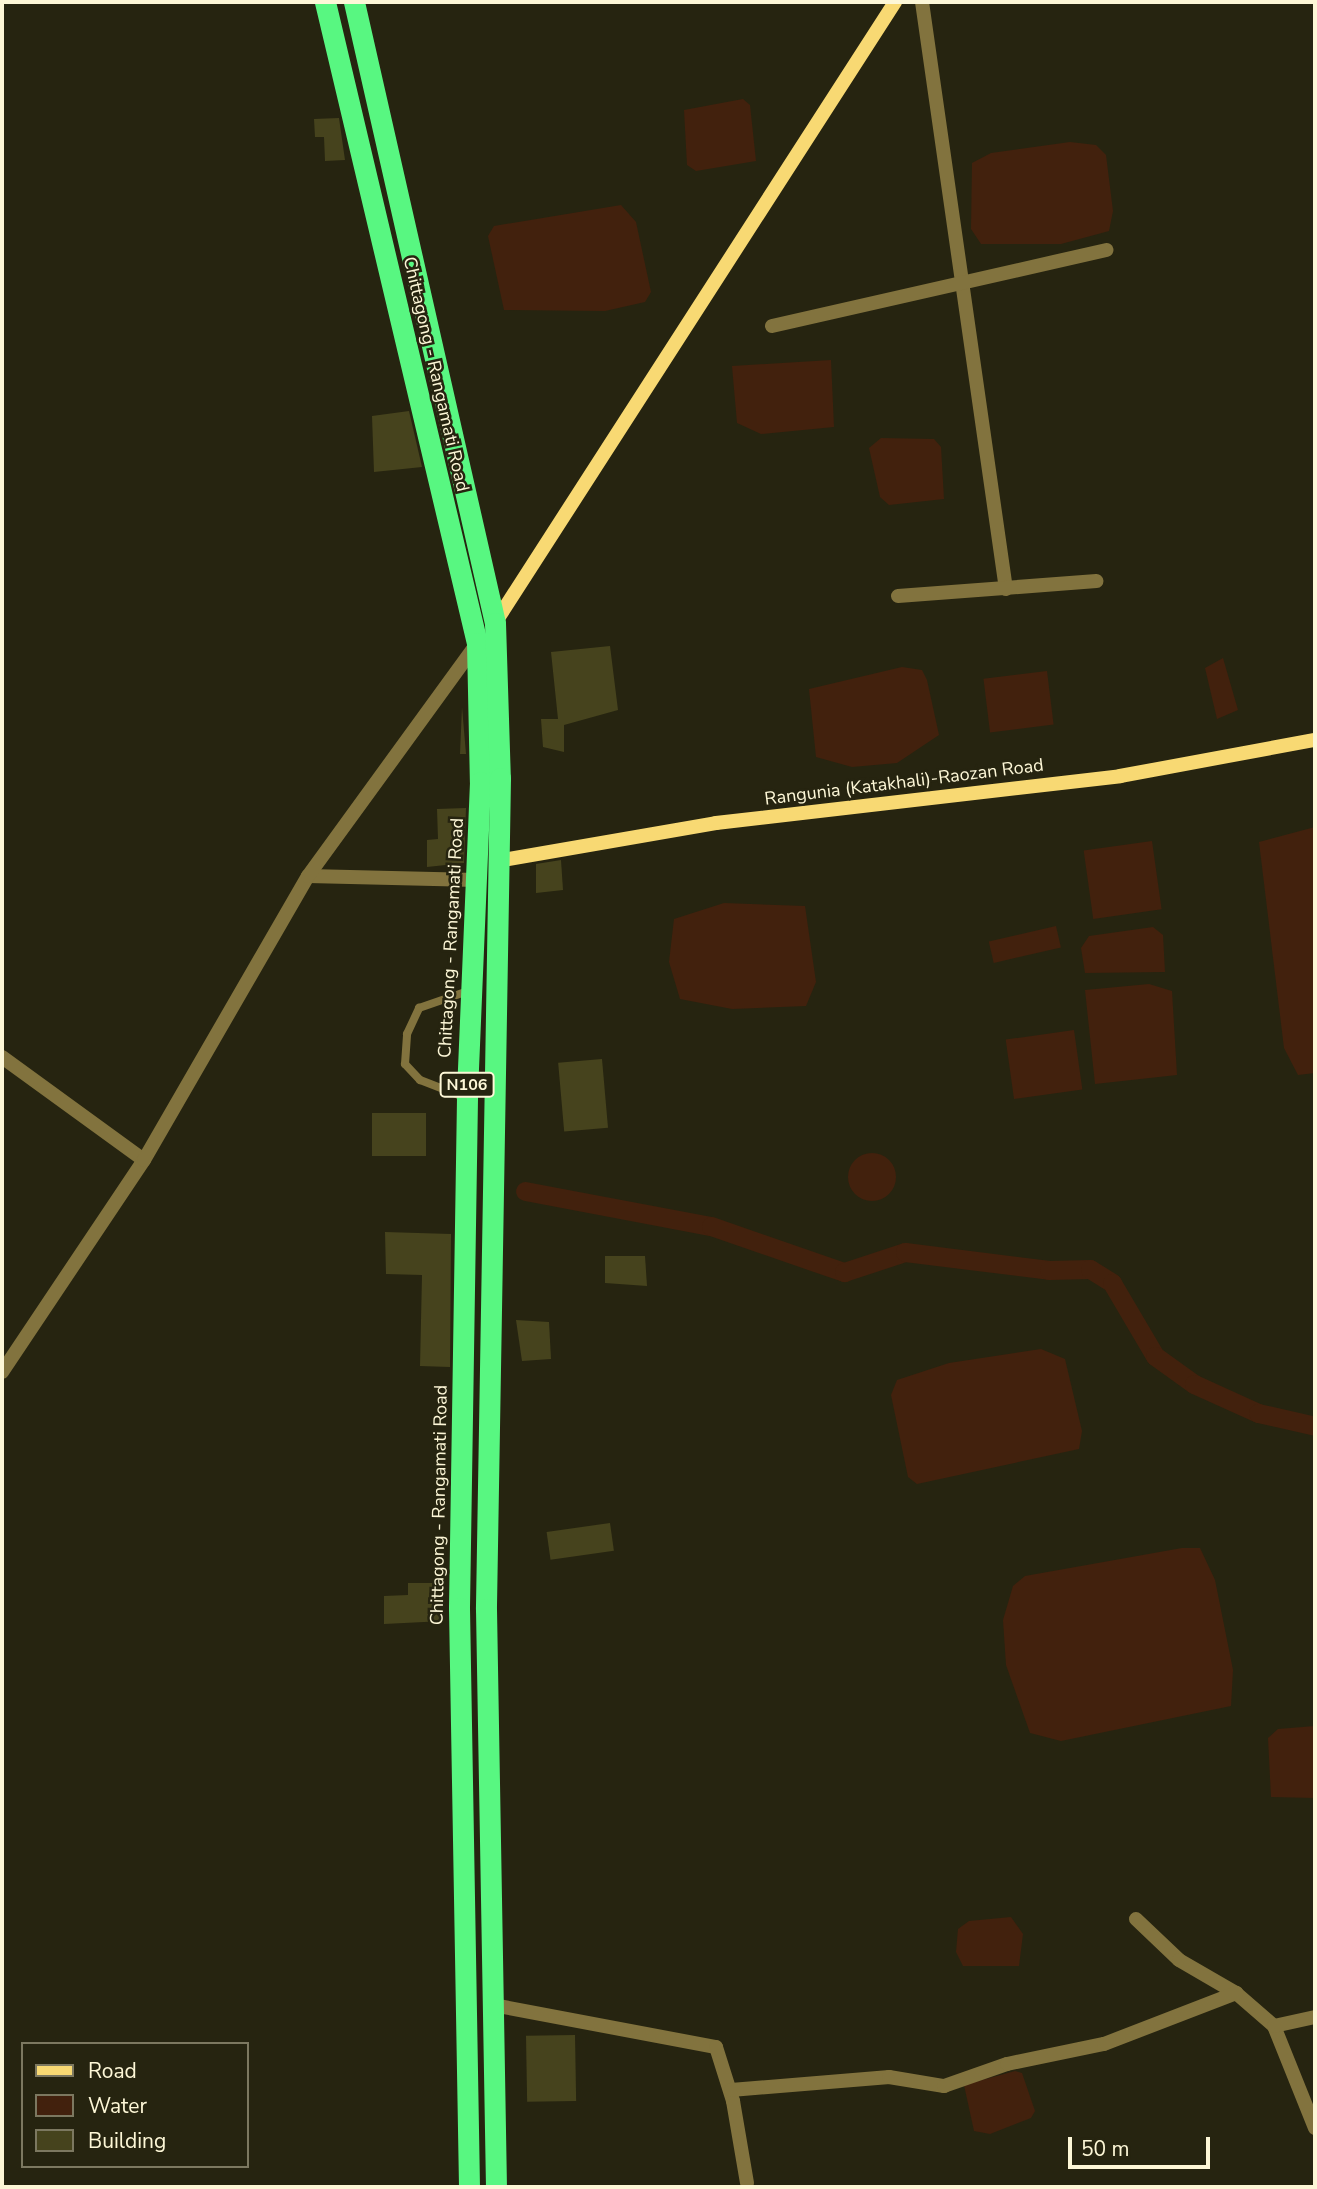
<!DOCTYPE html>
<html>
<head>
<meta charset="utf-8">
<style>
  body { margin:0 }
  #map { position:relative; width:1317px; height:2189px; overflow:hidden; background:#262410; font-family:"Nunito Sans",sans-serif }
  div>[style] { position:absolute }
  .water>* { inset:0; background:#42210d; transform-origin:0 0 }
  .round { border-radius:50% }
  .canal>* { height:19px; margin:-9.5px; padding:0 9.5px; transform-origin:9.5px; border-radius:9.5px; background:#42210d }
  .building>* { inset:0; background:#46431d; transform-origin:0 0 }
  .lane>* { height:8px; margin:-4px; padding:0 4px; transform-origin:4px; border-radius:4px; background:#82733e }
  .street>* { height:14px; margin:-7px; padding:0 7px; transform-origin:7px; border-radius:7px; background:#82733e }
  .secondary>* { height:14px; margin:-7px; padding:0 7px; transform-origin:7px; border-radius:7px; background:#f8d973 }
  .highway>* { height:21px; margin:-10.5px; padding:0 10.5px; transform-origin:10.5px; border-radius:10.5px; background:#58f781 }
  span { translate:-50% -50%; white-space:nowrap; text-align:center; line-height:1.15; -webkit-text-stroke:5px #262410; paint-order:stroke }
  .shield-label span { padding:2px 5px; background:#262410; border:2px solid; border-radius:5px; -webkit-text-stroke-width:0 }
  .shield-label { font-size:16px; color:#fdf7d7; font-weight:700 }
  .street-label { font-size:18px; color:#fdf7d7 }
  .frame { position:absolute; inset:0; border:4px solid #fdf7d7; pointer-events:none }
  .legend { position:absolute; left:21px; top:2042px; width:228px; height:126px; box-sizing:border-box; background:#262410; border:2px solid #7c7860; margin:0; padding:9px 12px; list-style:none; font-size:21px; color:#fdf7d7 }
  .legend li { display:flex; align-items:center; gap:14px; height:35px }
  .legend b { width:35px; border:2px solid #7c7860 }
  .scale { position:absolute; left:1068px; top:2137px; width:142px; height:32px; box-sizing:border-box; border:4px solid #fdf7d7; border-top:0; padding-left:9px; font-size:21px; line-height:24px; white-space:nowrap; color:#fdf7d7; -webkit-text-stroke:5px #262410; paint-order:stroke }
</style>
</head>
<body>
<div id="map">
  <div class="water">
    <i style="clip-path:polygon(743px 99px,750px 105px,756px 161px,696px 171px,687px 165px,684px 110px)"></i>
    <i style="clip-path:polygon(1070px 142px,1096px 145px,1106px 155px,1113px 211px,1109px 231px,1061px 244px,981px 244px,971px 229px,972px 163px,991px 153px)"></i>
    <i style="clip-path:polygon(621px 205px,636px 222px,651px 292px,645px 302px,605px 311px,504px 310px,488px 236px,494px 226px)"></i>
    <i style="clip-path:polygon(831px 360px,834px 427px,761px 434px,737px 423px,732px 366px)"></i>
    <i style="clip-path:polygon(881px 438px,934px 439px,941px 447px,944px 499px,889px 505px,880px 497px,869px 448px)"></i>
    <i style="clip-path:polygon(1223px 658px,1238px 710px,1217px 719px,1205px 668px)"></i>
    <i style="clip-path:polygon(902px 667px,922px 670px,927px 680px,939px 735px,897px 763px,852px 767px,816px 757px,809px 689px)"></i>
    <i style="left:1047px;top:671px;width:54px;height:64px;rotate:83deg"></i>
    <i style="clip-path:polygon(1315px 827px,1315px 1073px,1298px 1075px,1284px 1048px,1259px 842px)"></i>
    <i style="left:1152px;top:841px;width:69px;height:69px;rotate:82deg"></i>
    <i style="clip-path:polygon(724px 903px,805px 906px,816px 982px,806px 1006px,732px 1009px,680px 999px,669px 962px,674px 919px)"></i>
    <i style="left:1056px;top:926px;width:22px;height:69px;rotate:77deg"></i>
    <i style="clip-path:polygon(1153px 927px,1163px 935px,1165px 972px,1085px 973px,1081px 948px,1089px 936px)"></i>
    <i style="clip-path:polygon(1149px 984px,1172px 991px,1177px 1075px,1095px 1084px,1085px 990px)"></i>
    <i style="left:1074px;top:1030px;width:60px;height:69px;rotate:82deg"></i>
    <i class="round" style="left:848px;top:1153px;width:48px;height:48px"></i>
    <i style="clip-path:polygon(1041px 1349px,1065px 1359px,1082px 1431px,1079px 1449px,917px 1484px,908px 1477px,891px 1395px,897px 1380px,949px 1363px)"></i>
    <i style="clip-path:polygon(1182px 1548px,1200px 1548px,1215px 1580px,1233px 1670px,1231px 1706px,1061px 1741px,1030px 1733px,1006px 1665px,1003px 1620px,1013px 1586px,1025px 1576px)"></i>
    <i style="clip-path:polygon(1315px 1726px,1315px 1798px,1271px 1797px,1268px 1738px,1278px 1729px)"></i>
    <i style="clip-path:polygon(1011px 1917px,1023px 1934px,1019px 1966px,963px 1966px,956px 1952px,958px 1929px,969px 1921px)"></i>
    <i style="clip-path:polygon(1015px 2071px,1022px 2073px,1035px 2111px,1031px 2118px,990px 2134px,974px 2131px,964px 2085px)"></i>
  </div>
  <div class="canal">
    <i style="left:525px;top:1191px;width:189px;rotate:10.7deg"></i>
    <i style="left:711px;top:1226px;width:141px;rotate:19.1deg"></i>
    <i style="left:844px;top:1272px;width:64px;rotate:-18.2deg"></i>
    <i style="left:905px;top:1252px;width:145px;rotate:7.1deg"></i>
    <i style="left:1049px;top:1270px;width:41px;rotate:-1.4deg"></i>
    <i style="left:1090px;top:1269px;width:26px;rotate:32deg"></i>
    <i style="left:1112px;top:1283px;width:85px;rotate:59.5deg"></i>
    <i style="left:1155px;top:1356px;width:48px;rotate:35.7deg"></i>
    <i style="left:1194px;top:1384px;width:70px;rotate:24.4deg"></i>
    <i style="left:1258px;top:1413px;width:58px;rotate:12.8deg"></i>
  </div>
  <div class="building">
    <i style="clip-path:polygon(339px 118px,345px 160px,325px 161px,324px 137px,315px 137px,314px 119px)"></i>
    <i style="clip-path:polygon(409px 411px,422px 467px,374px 472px,372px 416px)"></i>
    <i style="clip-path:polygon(610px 646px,618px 710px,564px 725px,564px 752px,543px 747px,541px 719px,558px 719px,551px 652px)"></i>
    <i style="clip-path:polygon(462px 707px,466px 754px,460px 754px)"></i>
    <i style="clip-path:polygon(466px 808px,464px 863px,427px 867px,427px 840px,438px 839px,437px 809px)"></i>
    <i style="clip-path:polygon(561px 860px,563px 890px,536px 893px,536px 864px)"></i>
    <i style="left:602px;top:1059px;width:69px;height:44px;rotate:85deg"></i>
    <i style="left:426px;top:1113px;width:43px;height:54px;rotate:90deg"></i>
    <i style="clip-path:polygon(385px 1232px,451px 1234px,450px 1367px,420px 1366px,422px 1275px,386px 1274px)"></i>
    <i style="clip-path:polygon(605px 1256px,645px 1256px,647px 1286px,605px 1283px)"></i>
    <i style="clip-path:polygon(516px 1320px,549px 1322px,551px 1359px,522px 1361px)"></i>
    <i style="left:610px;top:1523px;width:28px;height:64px;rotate:82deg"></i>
    <i style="clip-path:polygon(408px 1583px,441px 1583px,444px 1621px,384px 1624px,384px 1596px,408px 1595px)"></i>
    <i style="left:575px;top:2035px;width:66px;height:49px;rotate:89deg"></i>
  </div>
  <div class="lane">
    <i style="left:464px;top:1097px;width:47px;rotate:-158.9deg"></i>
    <i style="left:420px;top:1080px;width:22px;rotate:-133deg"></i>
    <i style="left:405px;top:1064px;width:30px;rotate:-86deg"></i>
    <i style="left:407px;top:1034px;width:29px;rotate:-65deg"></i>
    <i style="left:419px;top:1008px;width:55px;rotate:-19.1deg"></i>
  </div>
  <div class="street">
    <i style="left:922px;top:2px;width:593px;rotate:81.86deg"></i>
    <i style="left:772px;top:326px;width:343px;rotate:-12.8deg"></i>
    <i style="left:898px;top:596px;width:199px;rotate:-4.3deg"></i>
    <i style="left:308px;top:876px;width:168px;rotate:1.4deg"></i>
    <i style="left:2px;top:1057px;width:175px;rotate:36deg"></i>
    <i style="left:2px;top:1372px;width:255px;rotate:-56.2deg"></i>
    <i style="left:144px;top:1160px;width:328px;rotate:-60deg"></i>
    <i style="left:308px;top:876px;width:288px;rotate:-54deg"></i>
    <i style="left:1136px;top:1919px;width:59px;rotate:43.6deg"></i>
    <i style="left:1179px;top:1960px;width:66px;rotate:30.1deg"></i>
    <i style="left:1236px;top:1993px;width:50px;rotate:41deg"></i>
    <i style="left:1274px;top:2026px;width:110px;rotate:68.1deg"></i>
    <i style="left:493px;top:2005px;width:227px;rotate:10.7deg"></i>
    <i style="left:716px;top:2047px;width:57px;rotate:72.5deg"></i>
    <i style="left:733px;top:2101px;width:83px;rotate:80.3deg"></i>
    <i style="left:1274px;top:2026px;width:42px;rotate:-12.4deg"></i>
    <i style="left:731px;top:2090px;width:159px;rotate:-4.7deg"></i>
    <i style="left:889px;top:2077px;width:56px;rotate:9.3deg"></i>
    <i style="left:944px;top:2086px;width:67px;rotate:-19.2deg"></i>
    <i style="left:1007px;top:2064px;width:99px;rotate:-11.7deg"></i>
    <i style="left:1104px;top:2044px;width:142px;rotate:-21.1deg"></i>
  </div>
  <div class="secondary">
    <i style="left:495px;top:623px;width:739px;rotate:-57.21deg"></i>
    <i style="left:497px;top:861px;width:222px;rotate:-9.8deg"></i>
    <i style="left:716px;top:823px;width:407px;rotate:-6.6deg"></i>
    <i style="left:1120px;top:776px;width:198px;rotate:-10.5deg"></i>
  </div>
  <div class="highway">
    <i style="left:325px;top:2px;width:659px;rotate:76.66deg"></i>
    <i style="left:477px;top:643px;width:139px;rotate:88.8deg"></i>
    <i style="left:480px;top:782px;width:316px;rotate:92.4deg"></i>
    <i style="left:467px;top:1098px;width:510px;rotate:90.9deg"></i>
    <i style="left:459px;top:1608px;width:579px;rotate:89.01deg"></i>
    <i style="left:354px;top:2px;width:637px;rotate:77.21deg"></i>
    <i style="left:495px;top:623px;width:155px;rotate:88.2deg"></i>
    <i style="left:500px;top:778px;width:831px;rotate:90.97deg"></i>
    <i style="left:486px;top:1609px;width:578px;rotate:89.01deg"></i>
  </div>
  <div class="shield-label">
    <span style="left:467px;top:1085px">N106</span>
  </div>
  <div class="street-label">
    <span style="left:436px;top:374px;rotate:77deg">Chittagong - Rangamati Road</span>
    <span style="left:904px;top:782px;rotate:-7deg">Rangunia (Katakhali)-Raozan Road</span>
    <span style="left:451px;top:938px;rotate:-87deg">Chittagong - Rangamati Road</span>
    <span style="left:439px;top:1505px;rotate:-89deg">Chittagong - Rangamati Road</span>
  </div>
  <div class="frame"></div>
  <ul class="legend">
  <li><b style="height:9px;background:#f8d973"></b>Road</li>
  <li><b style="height:19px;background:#42210d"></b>Water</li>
  <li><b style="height:19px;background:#46431d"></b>Building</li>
  </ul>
  <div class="scale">50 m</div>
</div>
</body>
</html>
